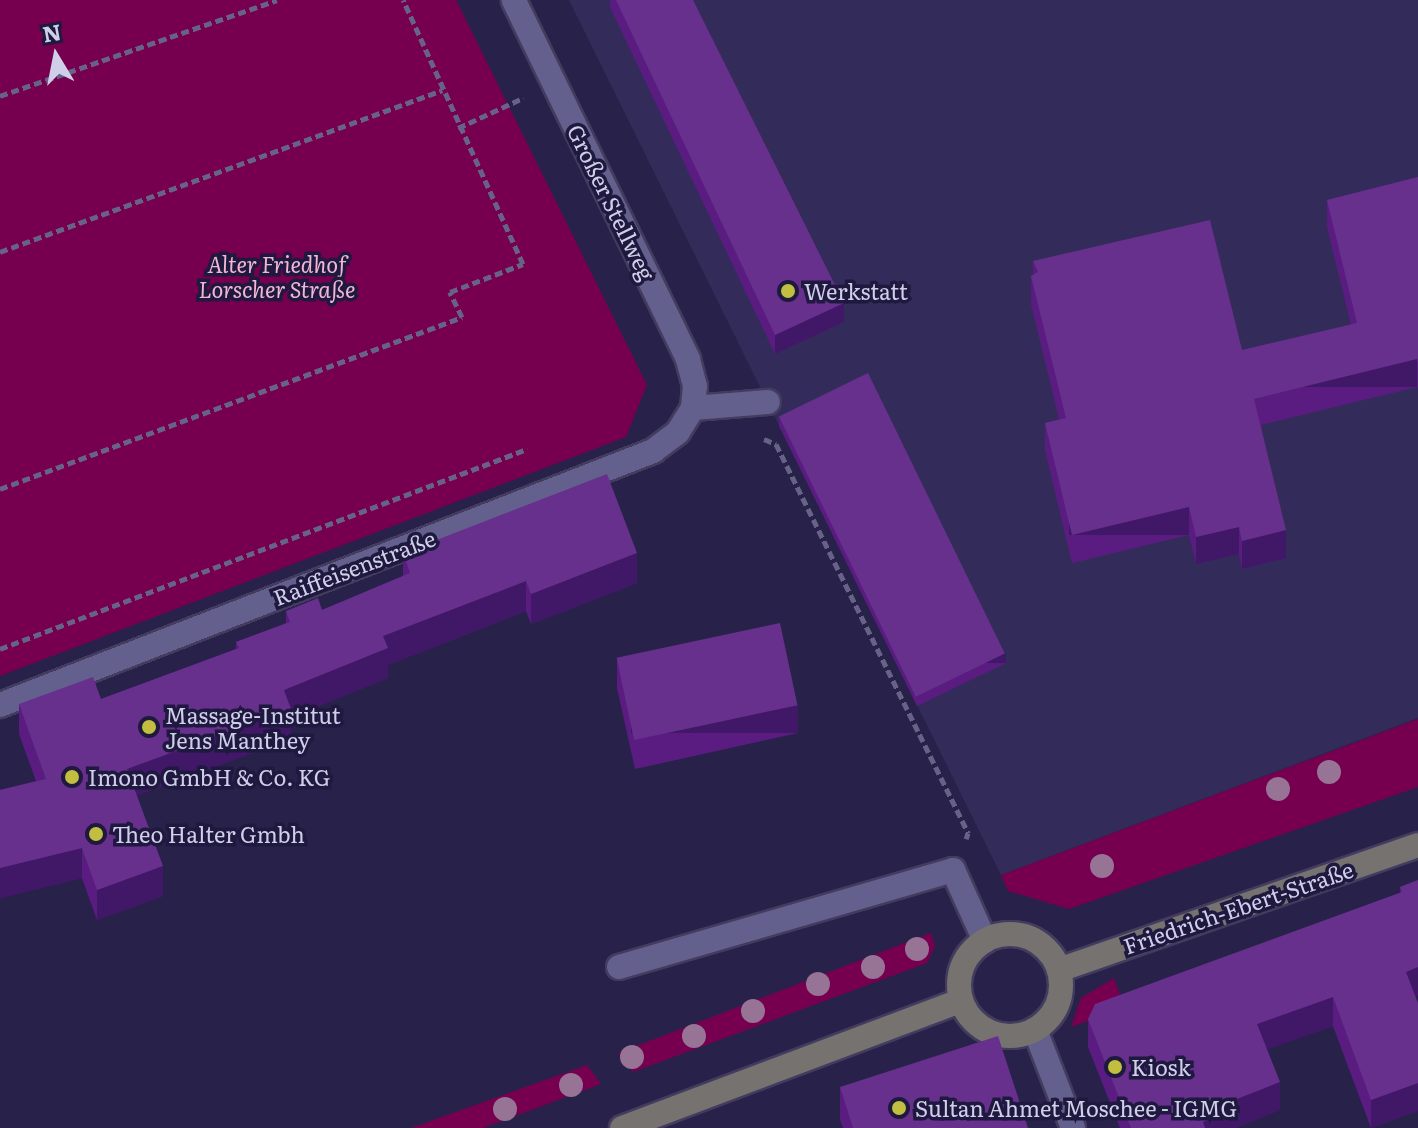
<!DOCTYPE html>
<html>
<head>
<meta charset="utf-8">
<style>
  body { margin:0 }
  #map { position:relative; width:1418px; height:1128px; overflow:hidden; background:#28224a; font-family:Literata,serif }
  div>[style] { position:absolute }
  .built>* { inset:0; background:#332c5a }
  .green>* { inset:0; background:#76004f }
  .path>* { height:5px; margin-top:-2.5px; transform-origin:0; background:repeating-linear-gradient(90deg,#676386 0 8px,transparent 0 12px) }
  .roads { filter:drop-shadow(2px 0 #433c5f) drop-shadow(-2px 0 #433c5f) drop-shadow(0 2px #433c5f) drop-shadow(0 -2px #433c5f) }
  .lane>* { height:24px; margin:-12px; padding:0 12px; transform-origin:12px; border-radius:12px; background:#64608d }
  .street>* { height:24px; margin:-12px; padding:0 12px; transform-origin:12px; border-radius:12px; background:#64608d }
  .secondary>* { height:24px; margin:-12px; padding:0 12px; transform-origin:12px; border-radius:12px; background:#757270 }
  .secondary>.ring { margin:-12px; padding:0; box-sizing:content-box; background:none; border:24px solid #757270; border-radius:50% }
  .trees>* { width:24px; height:24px; margin:-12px; border-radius:50%; background:#977395 }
  .wall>* { inset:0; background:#5b1c82 }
  .shaded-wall>* { inset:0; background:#411767; transform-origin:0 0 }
  .building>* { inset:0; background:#67308d; transform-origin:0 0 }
  .dots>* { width:22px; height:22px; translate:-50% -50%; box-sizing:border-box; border:4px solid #1f183f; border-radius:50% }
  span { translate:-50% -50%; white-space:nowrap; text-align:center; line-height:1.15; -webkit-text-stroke:7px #1f183f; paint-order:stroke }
  .street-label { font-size:22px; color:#d0cfe9 }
  .park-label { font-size:22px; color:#f1b6d3; font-style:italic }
  .poi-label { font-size:22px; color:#d0cfe9 }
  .left { translate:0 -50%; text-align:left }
  .north { position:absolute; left:16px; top:16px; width:80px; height:80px; -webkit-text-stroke:6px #1f183f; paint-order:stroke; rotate:350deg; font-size:22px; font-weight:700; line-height:32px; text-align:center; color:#d0cfe9 }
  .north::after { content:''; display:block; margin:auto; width:28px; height:36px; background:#d0cfe9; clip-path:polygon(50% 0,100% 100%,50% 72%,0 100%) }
</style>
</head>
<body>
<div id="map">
  <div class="built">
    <i style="clip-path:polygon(569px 0,1418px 0,1418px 718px,1001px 875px)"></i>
  </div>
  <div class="green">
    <i style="clip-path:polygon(0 0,456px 0,647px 385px,626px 437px,0 676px)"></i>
    <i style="clip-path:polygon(1418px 719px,1418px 787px,1069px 909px,1008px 891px,1001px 875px)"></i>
    <i style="clip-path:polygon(931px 933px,935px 946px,927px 963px,633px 1072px,618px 1053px)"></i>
    <i style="clip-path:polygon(1114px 978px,1122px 1001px,1114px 1012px,1071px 1027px,1081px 998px)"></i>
    <i style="clip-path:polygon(587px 1065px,601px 1084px,483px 1128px,411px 1128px)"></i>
  </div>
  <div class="path">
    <i style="left:0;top:96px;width:293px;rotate:-19.1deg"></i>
    <i style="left:458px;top:128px;width:72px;rotate:-24.8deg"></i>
    <i style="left:0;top:252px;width:471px;rotate:-20.1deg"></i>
    <i style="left:764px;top:439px;width:13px;rotate:23deg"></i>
    <i style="left:776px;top:444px;width:434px;rotate:63.7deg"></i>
    <i style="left:968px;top:833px;width:6px;rotate:108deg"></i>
    <i style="left:0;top:489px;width:493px;rotate:-20.4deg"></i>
    <i style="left:462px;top:317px;width:28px;rotate:-116deg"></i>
    <i style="left:450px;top:292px;width:78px;rotate:-21deg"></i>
    <i style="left:523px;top:264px;width:290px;rotate:-114.4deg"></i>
    <i style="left:0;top:649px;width:564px;rotate:-20.78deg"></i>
  </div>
  <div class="roads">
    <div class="lane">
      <i style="left:693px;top:408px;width:75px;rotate:-4.6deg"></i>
      <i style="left:619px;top:967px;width:348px;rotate:-16.2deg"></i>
      <i style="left:953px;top:870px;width:78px;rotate:65.7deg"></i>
    </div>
    <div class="street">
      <i style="left:0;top:705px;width:701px;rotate:-21.25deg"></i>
      <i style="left:653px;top:451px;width:31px;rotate:-37deg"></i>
      <i style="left:678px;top:432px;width:28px;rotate:-58deg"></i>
      <i style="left:693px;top:408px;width:22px;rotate:-85deg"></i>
      <i style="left:695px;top:386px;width:28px;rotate:-105deg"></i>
      <i style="left:688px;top:359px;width:399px;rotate:-115.9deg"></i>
      <i style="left:1035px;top:1030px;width:105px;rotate:68.8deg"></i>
    </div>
    <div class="secondary">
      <i class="ring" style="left:959px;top:934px;width:78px;height:78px"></i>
      <i style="left:1059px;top:970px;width:380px;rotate:-19.2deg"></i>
      <i style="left:622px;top:1128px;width:361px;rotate:-20.6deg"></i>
    </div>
  </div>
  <div class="trees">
    <i style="left:1329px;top:772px"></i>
    <i style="left:1278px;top:789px"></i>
    <i style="left:1102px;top:866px"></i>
    <i style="left:917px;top:949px"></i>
    <i style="left:873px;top:967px"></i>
    <i style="left:818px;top:984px"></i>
    <i style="left:753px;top:1011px"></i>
    <i style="left:694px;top:1036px"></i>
    <i style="left:632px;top:1057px"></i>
    <i style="left:571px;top:1085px"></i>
    <i style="left:505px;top:1109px"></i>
  </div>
  <div class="wall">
    <i style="clip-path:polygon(610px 0,693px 0,844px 322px,775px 354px,610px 7px)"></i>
    <i style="clip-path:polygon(1418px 177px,1418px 390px,1417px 387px,1261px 425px,1286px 558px,1242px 569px,1239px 554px,1196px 564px,1189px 535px,1072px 563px,1045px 450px,1045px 423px,1059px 419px,1031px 304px,1031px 276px,1033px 275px,1033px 261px,1242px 350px,1351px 325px,1327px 227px,1327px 200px)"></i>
    <i style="clip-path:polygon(779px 416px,1006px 663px,917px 706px,779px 426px)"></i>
    <i style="clip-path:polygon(403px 553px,637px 583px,531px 624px,526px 611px,388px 665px,388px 678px,291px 717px,291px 739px,137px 795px,163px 896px,97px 920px,82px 878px,0 898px,0 790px,36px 781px,19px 734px,19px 704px,101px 699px,236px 649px,236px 642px,286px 623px,286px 611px,322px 610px,403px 576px)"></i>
    <i style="clip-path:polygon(617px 660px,798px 733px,635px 769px,617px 688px)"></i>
    <i style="clip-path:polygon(1418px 880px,1416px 997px,1418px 1111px,1371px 1128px,1333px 1026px,1267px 1049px,1280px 1110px,1235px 1128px,1120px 1128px,1088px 1047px,1088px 1019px,1400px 893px,1400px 887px)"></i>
    <i style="clip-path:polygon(840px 1087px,1028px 1128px,843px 1128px,840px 1120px)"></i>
  </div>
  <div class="shaded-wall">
    <i style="clip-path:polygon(844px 303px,844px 322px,775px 354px,775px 335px)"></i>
    <i style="left:1417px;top:359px;width:28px;height:168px;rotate:90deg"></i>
    <i style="left:1189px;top:507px;width:28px;height:120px;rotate:90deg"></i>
    <i style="clip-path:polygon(1239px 527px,1239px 554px,1196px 564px,1196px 537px)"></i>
    <i style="clip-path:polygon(1286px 530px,1286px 558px,1242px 569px,1242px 541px)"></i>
    <i style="clip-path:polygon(637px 553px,637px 583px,531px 624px,531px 594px)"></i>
    <i style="clip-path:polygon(526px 581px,526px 611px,388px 665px,388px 678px,291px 717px,291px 739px,127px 799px,127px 769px,284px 690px,383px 636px)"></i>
    <i style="left:1006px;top:653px;width:10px;height:99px;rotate:90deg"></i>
    <i style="left:798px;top:705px;width:28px;height:167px;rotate:90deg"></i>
    <i style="clip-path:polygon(82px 848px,82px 878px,0 898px,0 868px)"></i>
    <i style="clip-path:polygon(163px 866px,163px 896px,97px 920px,97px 890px)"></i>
    <i style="clip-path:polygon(1418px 967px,1418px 996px,1406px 1000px,1406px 972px)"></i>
    <i style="clip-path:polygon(1333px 997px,1333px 1026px,1257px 1053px,1257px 1024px)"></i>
    <i style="clip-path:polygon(1280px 1082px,1280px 1110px,1235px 1128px,1203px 1128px,1203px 1122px,1219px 1106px)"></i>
    <i style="clip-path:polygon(1418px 1083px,1418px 1111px,1371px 1128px,1371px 1100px)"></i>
  </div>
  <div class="building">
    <i style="clip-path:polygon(616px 0,693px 0,844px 303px,775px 335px)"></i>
    <i style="clip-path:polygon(1418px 177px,1418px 363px,1417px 359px,1254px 399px,1286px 530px,1242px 541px,1239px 527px,1196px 537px,1189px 507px,1072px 535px,1045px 423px,1066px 418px,1031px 276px,1038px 272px,1033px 261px,1210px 220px,1242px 350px,1357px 323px,1327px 200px)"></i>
    <i style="left:868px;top:373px;width:312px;height:99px;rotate:64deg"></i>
    <i style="clip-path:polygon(607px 474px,637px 553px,531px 594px,526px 581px,383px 636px,388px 648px,284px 690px,291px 709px,127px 769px,163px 866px,97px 890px,82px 848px,0 868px,0 790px,46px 779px,19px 704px,93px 677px,101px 699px,239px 648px,236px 642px,290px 622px,286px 611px,318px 598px,322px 610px,410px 573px,403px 553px)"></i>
    <i style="left:780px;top:623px;width:84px;height:167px;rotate:78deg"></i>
    <i style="clip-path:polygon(1418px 880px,1418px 967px,1406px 972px,1418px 1003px,1418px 1083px,1371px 1100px,1333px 997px,1257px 1024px,1280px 1082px,1219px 1106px,1222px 1115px,1203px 1122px,1205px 1128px,1131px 1128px,1088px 1019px,1095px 1004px,1402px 892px,1400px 887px)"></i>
    <i style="clip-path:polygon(998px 1036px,1028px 1128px,853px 1128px,840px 1087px)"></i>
  </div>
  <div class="dots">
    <i style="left:788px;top:291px;background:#c1be40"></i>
    <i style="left:149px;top:727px;background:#c1be40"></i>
    <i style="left:72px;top:777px;background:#c1be40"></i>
    <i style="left:96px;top:834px;background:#c1be40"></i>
    <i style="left:1115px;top:1067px;background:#c1be40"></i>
    <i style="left:899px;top:1108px;background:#c1be40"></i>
  </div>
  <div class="street-label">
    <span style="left:612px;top:202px;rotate:64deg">Großer Stellweg</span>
    <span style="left:354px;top:567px;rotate:-21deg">Raiffeisenstraße</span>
    <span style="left:1238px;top:907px;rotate:-19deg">Friedrich-Ebert-Straße</span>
  </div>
  <div class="park-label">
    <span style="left:277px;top:276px">Alter Friedhof<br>Lorscher Straße</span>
  </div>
  <div class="poi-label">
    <span class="left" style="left:804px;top:291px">Werkstatt</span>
    <span class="left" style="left:165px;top:727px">Massage-Institut<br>Jens Manthey</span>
    <span class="left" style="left:88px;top:777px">Imono GmbH &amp; Co. KG</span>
    <span class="left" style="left:112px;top:834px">Theo Halter Gmbh</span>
    <span class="left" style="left:1131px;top:1067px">Kiosk</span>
    <span class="left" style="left:915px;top:1108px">Sultan Ahmet Moschee - IGMG</span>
  </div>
  <div class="north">N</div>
</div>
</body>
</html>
